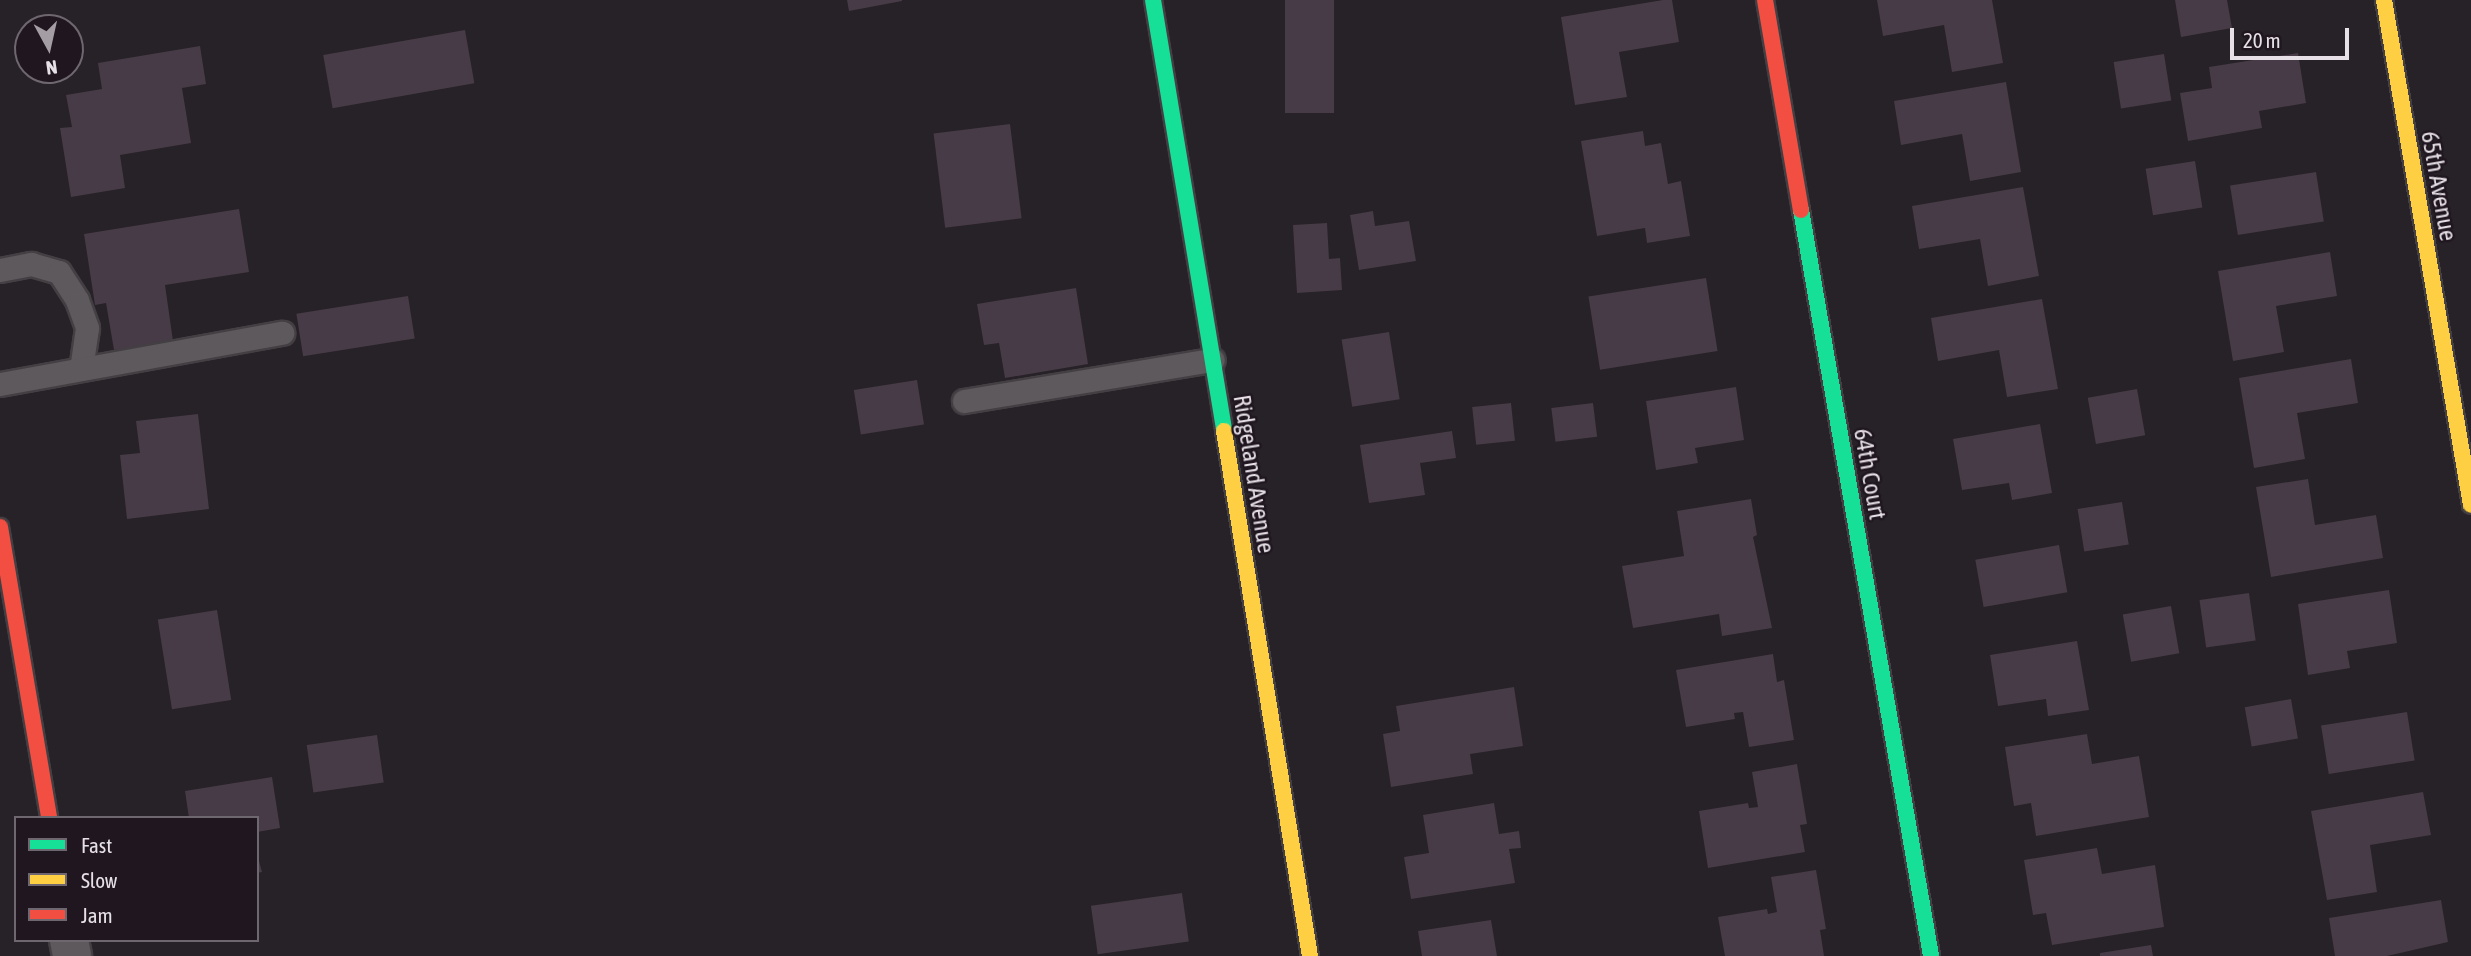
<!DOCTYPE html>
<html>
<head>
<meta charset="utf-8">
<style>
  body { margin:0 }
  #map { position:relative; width:2471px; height:956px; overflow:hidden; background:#272227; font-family:"Asap Condensed",sans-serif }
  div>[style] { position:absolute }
  .building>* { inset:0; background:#463b46; transform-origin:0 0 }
  .roads { filter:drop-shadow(2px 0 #433f43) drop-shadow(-2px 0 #433f43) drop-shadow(0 2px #433f43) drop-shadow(0 -2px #433f43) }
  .lane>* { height:23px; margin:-11.5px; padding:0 11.5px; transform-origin:11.5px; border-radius:11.5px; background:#5d595d }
  .street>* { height:38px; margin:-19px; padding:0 19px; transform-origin:19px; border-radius:19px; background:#5d595d }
  .fast>* { height:16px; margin:-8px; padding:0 8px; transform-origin:8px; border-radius:8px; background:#16e098 }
  .slow>* { height:16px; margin:-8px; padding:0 8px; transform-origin:8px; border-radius:8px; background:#ffcf43 }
  .jam>* { height:16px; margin:-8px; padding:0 8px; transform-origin:8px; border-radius:8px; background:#f24e42 }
  span { translate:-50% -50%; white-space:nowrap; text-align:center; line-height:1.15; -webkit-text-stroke:5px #1f161f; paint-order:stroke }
  .street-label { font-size:24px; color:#e7e1e7 }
  .legend { position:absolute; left:14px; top:816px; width:245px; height:126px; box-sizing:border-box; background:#1f161f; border:2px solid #6f676f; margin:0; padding:9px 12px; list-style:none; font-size:21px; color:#e7e1e7 }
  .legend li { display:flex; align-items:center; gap:14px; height:35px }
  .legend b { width:35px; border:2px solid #6f676f }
  .north { position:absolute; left:14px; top:14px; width:70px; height:70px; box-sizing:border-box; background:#1f161f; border:2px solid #6f676f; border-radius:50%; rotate:172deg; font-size:19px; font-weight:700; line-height:28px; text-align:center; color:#e7e1e7 }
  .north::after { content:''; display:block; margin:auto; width:24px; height:32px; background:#a49ea4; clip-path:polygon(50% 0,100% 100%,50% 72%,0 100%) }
  .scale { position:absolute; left:2230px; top:28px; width:119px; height:32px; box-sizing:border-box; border:4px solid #e7e1e7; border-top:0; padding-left:9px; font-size:21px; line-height:24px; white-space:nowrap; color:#e7e1e7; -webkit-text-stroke:5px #1f161f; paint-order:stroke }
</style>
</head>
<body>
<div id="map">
  <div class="building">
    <i style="clip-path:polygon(847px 0,902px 0,902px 1px,849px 11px)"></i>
    <i style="left:1285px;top:0;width:49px;height:113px"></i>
    <i style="clip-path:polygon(1663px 0,1672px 0,1679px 42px,1619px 52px,1627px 97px,1575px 105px,1561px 17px)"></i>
    <i style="clip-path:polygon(1877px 0,1992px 0,2003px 63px,1952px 72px,1944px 25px,1883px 36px)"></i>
    <i style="clip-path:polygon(2175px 0,2227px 0,2232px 28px,2181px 37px)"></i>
    <i style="left:465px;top:30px;width:54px;height:144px;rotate:80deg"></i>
    <i style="clip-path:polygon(200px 46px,206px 84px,182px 88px,191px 143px,120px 155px,125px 188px,71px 197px,60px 128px,72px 127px,66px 95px,102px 89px,98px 63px)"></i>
    <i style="clip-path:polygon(2298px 53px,2306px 103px,2259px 111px,2262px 128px,2188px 141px,2180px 93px,2212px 88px,2209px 67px)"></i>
    <i style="left:2164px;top:54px;width:47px;height:51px;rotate:81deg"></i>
    <i style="clip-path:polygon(2006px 82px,2021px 172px,1970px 181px,1962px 134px,1901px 145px,1894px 101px)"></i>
    <i style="left:1010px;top:124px;width:95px;height:77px;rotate:83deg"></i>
    <i style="clip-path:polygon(1643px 131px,1645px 146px,1661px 143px,1668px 184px,1681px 181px,1690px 236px,1647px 243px,1645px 228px,1597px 236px,1581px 141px)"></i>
    <i style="left:2195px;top:161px;width:47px;height:50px;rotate:81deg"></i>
    <i style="left:2316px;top:172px;width:50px;height:87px;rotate:81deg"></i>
    <i style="clip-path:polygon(2023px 187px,2039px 276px,1988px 286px,1980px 239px,1919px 249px,1912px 206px)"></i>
    <i style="clip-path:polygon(239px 209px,249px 272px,165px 285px,173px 341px,114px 350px,106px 303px,95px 305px,84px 234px)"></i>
    <i style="clip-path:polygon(1373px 211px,1375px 226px,1409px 221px,1416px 261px,1359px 270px,1350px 215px)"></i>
    <i style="clip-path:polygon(1327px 223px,1329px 259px,1340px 258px,1342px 290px,1297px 293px,1293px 225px)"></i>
    <i style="clip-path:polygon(2330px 252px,2337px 296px,2276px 306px,2284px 352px,2233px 361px,2218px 271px)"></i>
    <i style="left:1706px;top:278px;width:74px;height:119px;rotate:81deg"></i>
    <i style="clip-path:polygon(1076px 288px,1088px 364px,1005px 378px,999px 343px,984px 345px,977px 304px)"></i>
    <i style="left:408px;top:296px;width:43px;height:113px;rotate:81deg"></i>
    <i style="clip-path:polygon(2042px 299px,2058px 389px,2007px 397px,1999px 350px,1938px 361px,1931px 318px)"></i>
    <i style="left:1389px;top:332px;width:68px;height:48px;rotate:81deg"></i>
    <i style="clip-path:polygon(2351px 359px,2358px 403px,2297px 413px,2305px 459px,2254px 468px,2239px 378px)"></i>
    <i style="left:917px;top:380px;width:45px;height:64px;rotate:81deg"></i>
    <i style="clip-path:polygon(1736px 387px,1744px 440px,1695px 448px,1698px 463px,1656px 470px,1646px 401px)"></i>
    <i style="left:2137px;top:389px;width:47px;height:50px;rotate:80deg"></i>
    <i style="left:1511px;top:403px;width:38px;height:39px;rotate:84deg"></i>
    <i style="left:1593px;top:403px;width:34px;height:42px;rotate:83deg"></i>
    <i style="clip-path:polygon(198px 414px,209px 509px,127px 519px,120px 455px,140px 453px,136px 421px)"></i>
    <i style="clip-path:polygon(2040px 424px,2052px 493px,2012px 500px,2009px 483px,1962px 490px,1953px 439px)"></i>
    <i style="clip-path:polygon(1452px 431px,1456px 458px,1420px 463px,1425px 495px,1369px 503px,1360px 445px)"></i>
    <i style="clip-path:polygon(2308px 479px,2315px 525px,2376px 515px,2383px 558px,2271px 577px,2256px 487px)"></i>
    <i style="clip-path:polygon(1751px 499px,1757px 535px,1753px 537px,1772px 628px,1722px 636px,1719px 614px,1633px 628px,1622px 566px,1684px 556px,1677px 511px)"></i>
    <i style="left:2122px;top:502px;width:43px;height:45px;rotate:81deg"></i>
    <i style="left:2059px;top:545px;width:48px;height:85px;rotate:80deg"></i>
    <i style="clip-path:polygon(2389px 590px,2397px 643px,2347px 651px,2350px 668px,2308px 675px,2298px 604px)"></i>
    <i style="left:2249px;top:593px;width:48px;height:50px;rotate:82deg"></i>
    <i style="left:2171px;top:606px;width:48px;height:49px;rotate:80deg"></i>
    <i style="left:217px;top:610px;width:91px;height:60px;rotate:81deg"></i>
    <i style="clip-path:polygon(2077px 641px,2089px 710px,2048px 716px,2046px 699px,1998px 706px,1990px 655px)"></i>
    <i style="clip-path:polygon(1773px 654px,1777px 682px,1784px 680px,1794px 740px,1749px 747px,1743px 712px,1734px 713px,1735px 719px,1686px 727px,1676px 670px)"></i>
    <i style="clip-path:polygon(1514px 687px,1523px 746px,1470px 754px,1473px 774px,1391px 787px,1383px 734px,1400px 731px,1396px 706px)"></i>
    <i style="left:2291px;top:699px;width:40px;height:47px;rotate:80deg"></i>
    <i style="left:2407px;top:712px;width:49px;height:87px;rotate:81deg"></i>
    <i style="clip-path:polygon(2087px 734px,2092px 764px,2139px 756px,2149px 817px,2036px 836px,2031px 803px,2014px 806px,2005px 747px)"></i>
    <i style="left:377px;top:735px;width:48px;height:71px;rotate:82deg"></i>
    <i style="clip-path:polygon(1797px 764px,1807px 824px,1800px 825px,1805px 852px,1708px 868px,1699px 811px,1748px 803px,1749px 808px,1758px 807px,1752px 772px)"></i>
    <i style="clip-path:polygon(272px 777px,280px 828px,257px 832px,257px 818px,189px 818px,185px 791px)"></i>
    <i style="clip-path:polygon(2423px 792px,2431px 835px,2370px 845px,2377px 892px,2327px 900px,2311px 811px)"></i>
    <i style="clip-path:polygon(1494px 803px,1499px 834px,1519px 831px,1521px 848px,1509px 849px,1515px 883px,1411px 899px,1404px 857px,1429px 853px,1423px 815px)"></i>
    <i style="clip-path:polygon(2097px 848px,2102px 874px,2155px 865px,2164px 927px,2052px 945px,2046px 913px,2033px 915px,2024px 860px)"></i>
    <i style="clip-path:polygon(257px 854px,262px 872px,257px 873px)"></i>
    <i style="clip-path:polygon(1816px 870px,1826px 929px,1820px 930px,1824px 956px,1725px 956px,1718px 917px,1767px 909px,1768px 914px,1777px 912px,1771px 877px)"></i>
    <i style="left:1182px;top:893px;width:49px;height:92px;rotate:82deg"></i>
    <i style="clip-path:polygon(2441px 900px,2448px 942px,2387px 956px,2335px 956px,2329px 918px)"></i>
    <i style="clip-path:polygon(1491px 920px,1497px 956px,1422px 956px,1418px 931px)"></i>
    <i style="clip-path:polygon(2151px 945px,2153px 956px,2100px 956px,2100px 953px)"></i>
  </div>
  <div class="roads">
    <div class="lane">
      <i style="left:0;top:270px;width:32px;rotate:-11deg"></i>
      <i style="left:31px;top:264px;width:29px;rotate:16deg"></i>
      <i style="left:59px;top:272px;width:33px;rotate:57deg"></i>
      <i style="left:77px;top:300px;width:30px;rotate:70deg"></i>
      <i style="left:87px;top:328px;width:41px;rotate:98.3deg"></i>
      <i style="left:0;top:384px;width:287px;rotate:-10.3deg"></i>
      <i style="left:964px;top:401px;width:252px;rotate:-9.4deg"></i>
    </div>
    <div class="street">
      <i style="left:69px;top:940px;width:16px;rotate:79deg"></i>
    </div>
    <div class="fast">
      <i style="left:1153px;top:0;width:437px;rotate:80.6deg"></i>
      <i style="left:1801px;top:210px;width:757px;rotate:80.11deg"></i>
    </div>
    <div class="slow">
      <i style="left:2384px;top:0;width:512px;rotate:80.23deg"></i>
      <i style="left:1224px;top:431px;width:532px;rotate:80.7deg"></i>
    </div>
    <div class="jam">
      <i style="left:1765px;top:0;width:213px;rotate:80.3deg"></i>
      <i style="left:0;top:527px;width:295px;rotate:80.4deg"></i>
    </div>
  </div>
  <div class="street-label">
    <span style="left:2439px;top:186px;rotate:80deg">65th Avenue</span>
    <span style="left:1254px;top:474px;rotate:81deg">Ridgeland Avenue</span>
    <span style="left:1870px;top:474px;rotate:80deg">64th Court</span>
  </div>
  <ul class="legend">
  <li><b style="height:9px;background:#16e098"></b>Fast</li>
  <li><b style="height:9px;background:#ffcf43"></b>Slow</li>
  <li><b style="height:9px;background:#f24e42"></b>Jam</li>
  </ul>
  <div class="north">N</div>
  <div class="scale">20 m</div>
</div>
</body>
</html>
